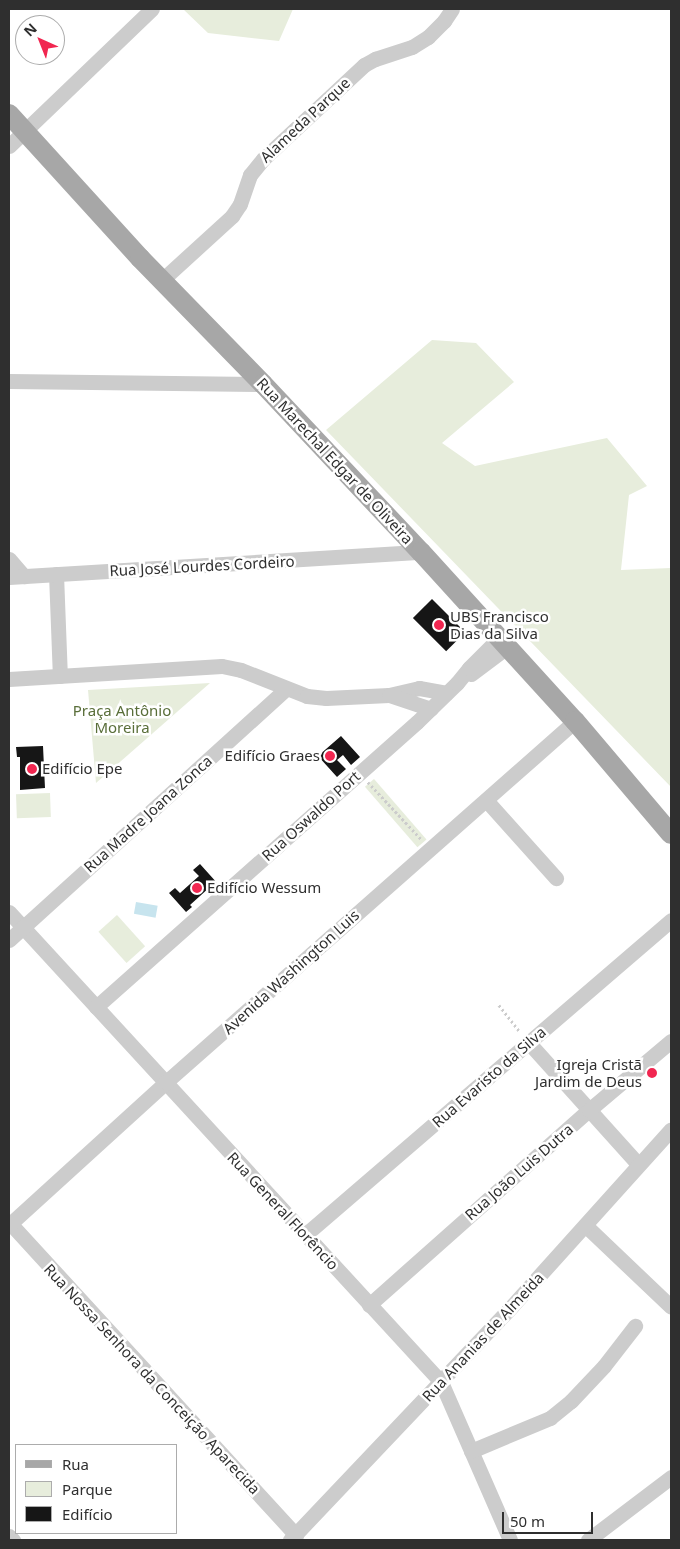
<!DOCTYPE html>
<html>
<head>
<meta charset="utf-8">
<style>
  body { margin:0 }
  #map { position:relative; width:680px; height:1549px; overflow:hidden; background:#fff; font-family:"Noto Sans",sans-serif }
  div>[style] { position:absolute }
  .green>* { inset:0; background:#e7eddc; transform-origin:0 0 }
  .water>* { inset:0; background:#c7e4ee; transform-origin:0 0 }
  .building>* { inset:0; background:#161616; transform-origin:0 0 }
  .path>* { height:2.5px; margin-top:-1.25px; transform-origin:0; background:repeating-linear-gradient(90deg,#ccc 0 2.5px,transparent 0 5px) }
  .minor>* { height:15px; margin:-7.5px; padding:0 7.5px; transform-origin:7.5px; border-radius:7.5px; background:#ccc }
  .major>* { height:20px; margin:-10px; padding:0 10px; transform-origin:10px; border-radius:10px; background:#a7a7a7 }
  .dots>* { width:14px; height:14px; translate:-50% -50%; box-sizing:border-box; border:2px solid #fff; border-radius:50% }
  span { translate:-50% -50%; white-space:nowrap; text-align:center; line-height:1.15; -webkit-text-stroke:5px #fff; paint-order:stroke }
  .street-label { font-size:15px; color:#2f2f2f }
  .poi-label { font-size:15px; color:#2f2f2f }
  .left { translate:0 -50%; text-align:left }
  .right { translate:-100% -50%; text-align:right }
  .park-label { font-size:15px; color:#596e39 }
  .frame { position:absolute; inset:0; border:10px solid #2f2f2f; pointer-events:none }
  .legend { position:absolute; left:15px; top:1444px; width:162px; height:90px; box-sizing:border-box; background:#fff; border:1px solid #acacac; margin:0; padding:6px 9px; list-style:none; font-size:15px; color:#2f2f2f }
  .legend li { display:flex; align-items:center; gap:10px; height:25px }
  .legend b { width:25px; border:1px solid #acacac }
  .north { position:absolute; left:15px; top:15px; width:50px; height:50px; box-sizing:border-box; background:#fff; border:1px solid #acacac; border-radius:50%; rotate:316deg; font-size:14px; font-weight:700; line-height:20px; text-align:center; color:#2f2f2f }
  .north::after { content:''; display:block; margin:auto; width:18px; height:22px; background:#f12650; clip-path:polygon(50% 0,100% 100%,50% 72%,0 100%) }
  .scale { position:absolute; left:502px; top:1512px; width:91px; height:22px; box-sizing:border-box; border:2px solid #2f2f2f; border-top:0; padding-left:6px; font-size:15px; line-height:18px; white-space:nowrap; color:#2f2f2f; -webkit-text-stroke:4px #fff; paint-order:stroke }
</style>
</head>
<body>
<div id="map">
  <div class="green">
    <i style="clip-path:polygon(183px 9px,293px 9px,279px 41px,208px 33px)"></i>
    <i style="clip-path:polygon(432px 340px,476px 343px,514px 382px,442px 443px,475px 466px,607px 438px,647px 486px,629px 495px,621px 570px,671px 568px,671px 787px,326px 430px)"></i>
    <i style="clip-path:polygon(210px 683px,96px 783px,88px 690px)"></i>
    <i style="left:374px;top:779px;width:80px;height:12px;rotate:49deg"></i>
    <i style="left:50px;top:793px;width:24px;height:34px;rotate:88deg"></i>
    <i style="left:117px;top:915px;width:42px;height:25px;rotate:48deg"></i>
  </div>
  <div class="water">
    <i style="left:136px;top:902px;width:22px;height:12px;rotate:10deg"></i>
  </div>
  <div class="building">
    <i style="left:432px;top:599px;width:47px;height:27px;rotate:45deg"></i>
    <i style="clip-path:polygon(341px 736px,360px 757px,351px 765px,343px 755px,337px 760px,346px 769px,337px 777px,318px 756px)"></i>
    <i style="clip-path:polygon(43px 746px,45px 788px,20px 790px,20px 757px,17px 757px,16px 747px)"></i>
    <i style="clip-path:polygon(200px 864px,218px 884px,212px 889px,210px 887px,190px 905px,192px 907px,186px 912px,169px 893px,175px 888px,180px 893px,199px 876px,193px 870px)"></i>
  </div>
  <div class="path">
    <i style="left:368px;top:782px;width:79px;rotate:47deg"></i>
    <i style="left:499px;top:1005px;width:34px;rotate:52deg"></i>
  </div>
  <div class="minor">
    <i style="left:9px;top:146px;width:198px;rotate:-43.8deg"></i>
    <i style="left:162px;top:280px;width:95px;rotate:-42.4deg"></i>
    <i style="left:232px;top:216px;width:14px;rotate:-56deg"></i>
    <i style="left:240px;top:204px;width:31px;rotate:-71deg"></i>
    <i style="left:250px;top:175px;width:21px;rotate:-51deg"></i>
    <i style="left:263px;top:159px;width:138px;rotate:-42.9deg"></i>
    <i style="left:364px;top:65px;width:13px;rotate:-29deg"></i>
    <i style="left:375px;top:59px;width:39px;rotate:-18deg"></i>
    <i style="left:412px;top:47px;width:19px;rotate:-32deg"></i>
    <i style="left:428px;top:37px;width:23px;rotate:-45deg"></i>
    <i style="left:444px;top:21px;width:14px;rotate:-56deg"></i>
    <i style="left:9px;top:381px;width:254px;rotate:0.7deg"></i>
    <i style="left:9px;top:559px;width:23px;rotate:49deg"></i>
    <i style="left:56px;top:574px;width:102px;rotate:87.8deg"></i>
    <i style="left:9px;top:577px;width:413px;rotate:-3.5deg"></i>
    <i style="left:471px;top:674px;width:45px;rotate:-36.9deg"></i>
    <i style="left:9px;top:679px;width:213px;rotate:-3.5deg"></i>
    <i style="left:222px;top:666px;width:19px;rotate:12deg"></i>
    <i style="left:241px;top:670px;width:71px;rotate:21.5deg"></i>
    <i style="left:307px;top:696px;width:19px;rotate:6deg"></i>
    <i style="left:326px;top:698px;width:63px;rotate:-2.7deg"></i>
    <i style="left:389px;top:695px;width:31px;rotate:-13deg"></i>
    <i style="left:419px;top:688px;width:28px;rotate:10deg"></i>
    <i style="left:389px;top:695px;width:44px;rotate:18.4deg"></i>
    <i style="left:486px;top:800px;width:105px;rotate:48.1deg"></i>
    <i style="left:9px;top:912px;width:638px;rotate:47.41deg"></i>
    <i style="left:441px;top:1382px;width:172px;rotate:66.4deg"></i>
    <i style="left:9px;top:940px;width:374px;rotate:-42.2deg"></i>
    <i style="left:96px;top:1007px;width:429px;rotate:-41.6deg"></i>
    <i style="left:417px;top:722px;width:56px;rotate:-44.3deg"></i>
    <i style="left:457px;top:683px;width:19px;rotate:-51deg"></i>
    <i style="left:469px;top:668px;width:41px;rotate:-45deg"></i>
    <i style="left:529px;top:1043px;width:163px;rotate:48deg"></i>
    <i style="left:9px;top:1222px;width:425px;rotate:47.5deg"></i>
    <i style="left:10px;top:1224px;width:211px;rotate:-42.3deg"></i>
    <i style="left:166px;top:1082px;width:546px;rotate:-41.43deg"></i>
    <i style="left:586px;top:1226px;width:117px;rotate:43.6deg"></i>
    <i style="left:306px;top:1234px;width:481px;rotate:-40.7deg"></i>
    <i style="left:369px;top:1305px;width:294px;rotate:-41.6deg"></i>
    <i style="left:589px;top:1110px;width:107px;rotate:-40.1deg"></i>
    <i style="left:471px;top:1451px;width:86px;rotate:-22.7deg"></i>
    <i style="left:550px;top:1418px;width:27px;rotate:-39deg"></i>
    <i style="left:571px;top:1401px;width:48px;rotate:-46.7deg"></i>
    <i style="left:604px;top:1366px;width:51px;rotate:-52.2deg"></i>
    <i style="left:9px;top:1536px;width:6px;rotate:45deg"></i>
    <i style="left:290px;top:1540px;width:321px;rotate:-46.5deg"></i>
    <i style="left:511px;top:1307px;width:239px;rotate:-48deg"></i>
    <i style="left:588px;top:1540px;width:104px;rotate:-37.2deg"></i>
  </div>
  <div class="major">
    <i style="left:9px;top:114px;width:195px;rotate:47.7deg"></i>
    <i style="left:140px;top:258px;width:176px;rotate:45.7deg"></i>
    <i style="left:263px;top:384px;width:231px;rotate:46.8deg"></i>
    <i style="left:421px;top:552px;width:229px;rotate:47.7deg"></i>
    <i style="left:575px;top:721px;width:148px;rotate:49.7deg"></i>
  </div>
  <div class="dots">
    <i style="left:439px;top:625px;background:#f12650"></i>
    <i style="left:330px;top:756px;background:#f12650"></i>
    <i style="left:32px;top:769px;background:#f12650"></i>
    <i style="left:197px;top:888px;background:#f12650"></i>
    <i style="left:652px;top:1073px;background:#f12650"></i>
  </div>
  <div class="street-label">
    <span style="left:305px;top:120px;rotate:-43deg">Alameda Parque</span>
    <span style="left:335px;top:461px;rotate:47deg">Rua Marechal Edgar de Oliveira</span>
    <span style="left:202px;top:566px;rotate:-3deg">Rua José Lourdes Cordeiro</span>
    <span style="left:148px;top:814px;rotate:-42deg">Rua Madre Joana Zonca</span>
    <span style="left:311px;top:816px;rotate:-42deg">Rua Oswaldo Port</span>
    <span style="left:291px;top:972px;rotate:-42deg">Avenida Washington Luis</span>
    <span style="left:489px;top:1077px;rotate:-41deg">Rua Evaristo da Silva</span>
    <span style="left:519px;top:1172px;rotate:-41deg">Rua João Luis Dutra</span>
    <span style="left:283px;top:1211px;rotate:47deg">Rua General Florêncio</span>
    <span style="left:483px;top:1337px;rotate:-47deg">Rua Ananias de Almeida</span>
    <span style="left:152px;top:1379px;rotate:47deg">Rua Nossa Senhora da Conceição Aparecida</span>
  </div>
  <div class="poi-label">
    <span class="left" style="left:450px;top:625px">UBS Francisco<br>Dias da Silva</span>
    <span class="right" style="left:320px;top:756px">Edifício Graes</span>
    <span class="left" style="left:42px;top:769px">Edifício Epe</span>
    <span class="left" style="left:207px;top:888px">Edifício Wessum</span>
    <span class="right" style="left:642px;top:1073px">Igreja Cristã<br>Jardim de Deus</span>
  </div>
  <div class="park-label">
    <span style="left:122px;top:719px">Praça Antônio<br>Moreira</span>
  </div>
  <div class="frame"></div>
  <ul class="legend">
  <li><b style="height:6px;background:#a7a7a7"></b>Rua</li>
  <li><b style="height:14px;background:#e7eddc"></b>Parque</li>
  <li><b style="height:14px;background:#161616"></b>Edifício</li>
  </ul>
  <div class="north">N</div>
  <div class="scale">50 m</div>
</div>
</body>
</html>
